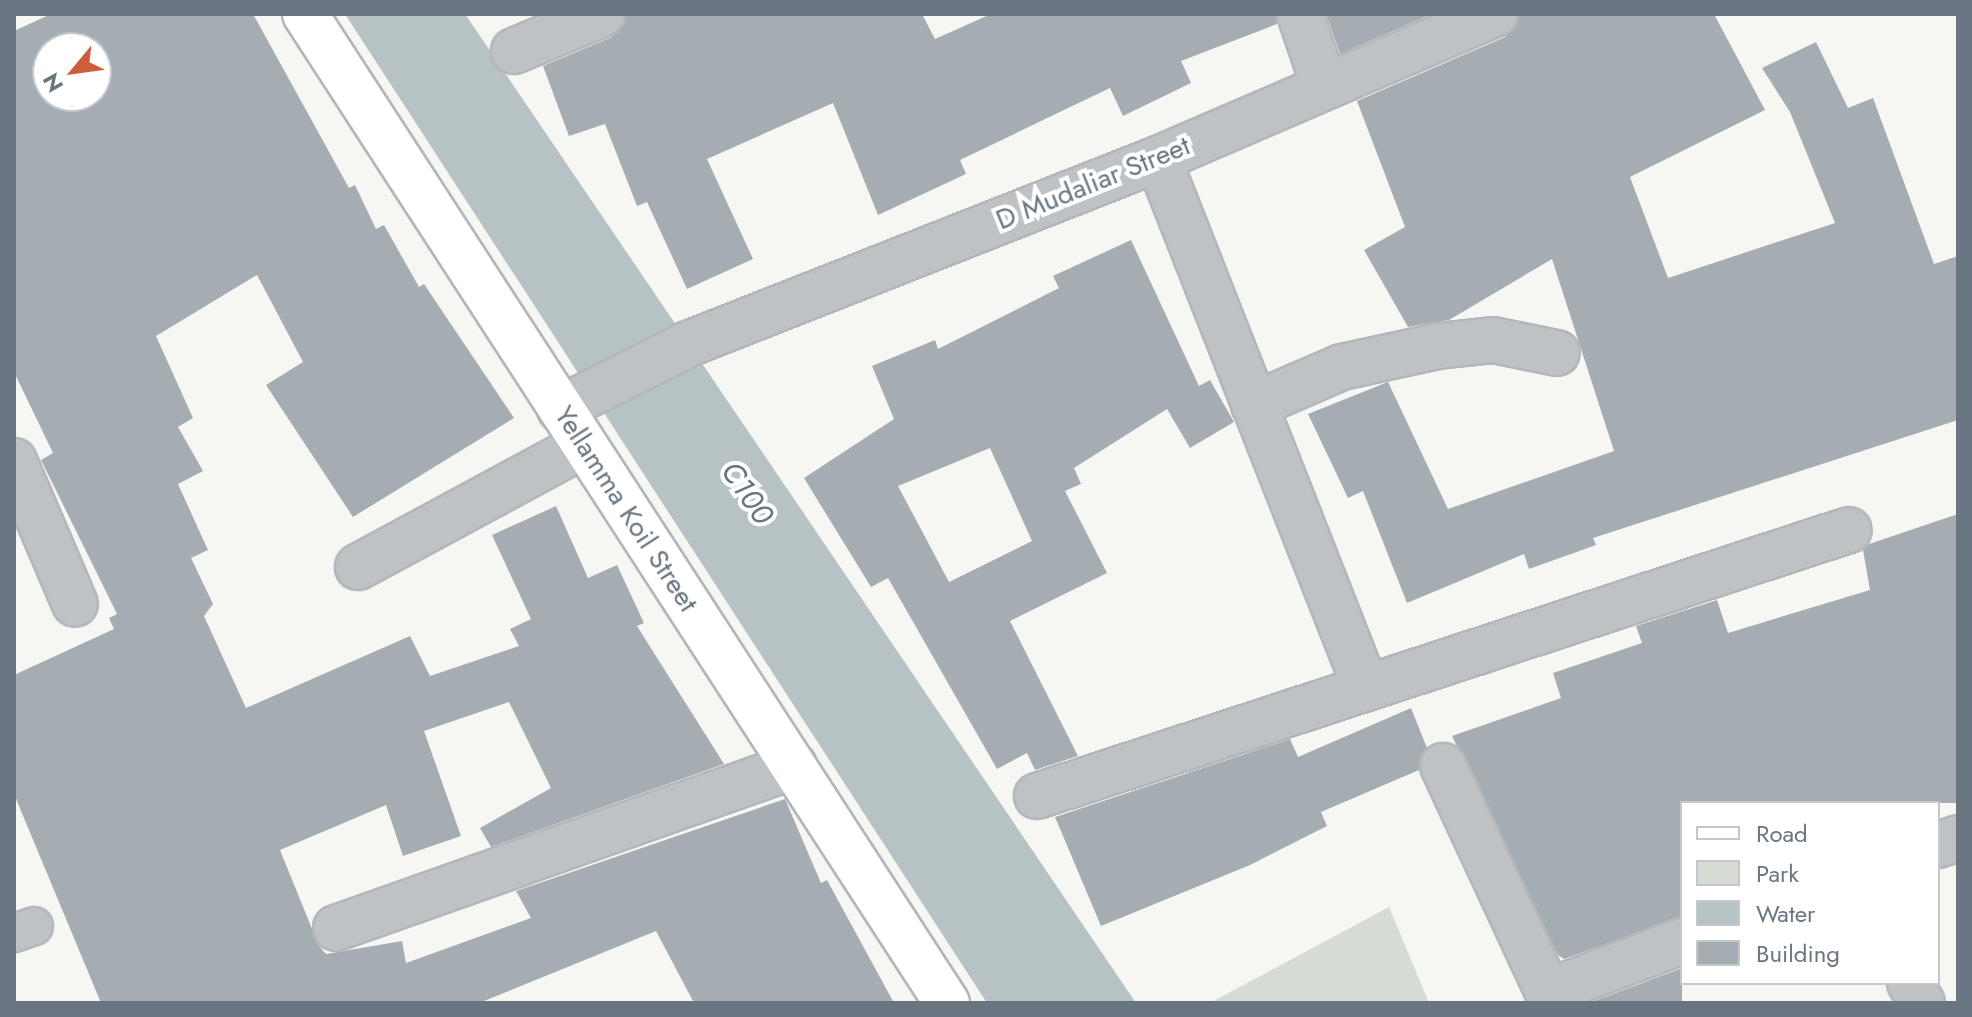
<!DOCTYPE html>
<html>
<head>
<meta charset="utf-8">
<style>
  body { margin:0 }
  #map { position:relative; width:1972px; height:1017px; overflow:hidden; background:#f6f6f3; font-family:Jost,sans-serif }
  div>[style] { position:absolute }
  .green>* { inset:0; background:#d6dbd3 }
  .water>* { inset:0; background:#b7c2c5 }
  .building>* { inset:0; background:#a6adb2 }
  .roads { filter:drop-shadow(2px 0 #b3b7bb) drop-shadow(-2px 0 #b3b7bb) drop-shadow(0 2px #b3b7bb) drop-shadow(0 -2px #b3b7bb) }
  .lane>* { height:36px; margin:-18px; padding:0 18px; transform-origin:18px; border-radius:18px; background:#bec2c5 }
  .street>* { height:44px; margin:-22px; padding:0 22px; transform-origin:22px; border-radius:22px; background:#bec2c5 }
  .secondary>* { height:44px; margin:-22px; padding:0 22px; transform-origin:22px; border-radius:22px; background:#fff }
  span { translate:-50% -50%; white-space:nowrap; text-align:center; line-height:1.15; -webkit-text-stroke:8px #fff; paint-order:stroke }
  .street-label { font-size:28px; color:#697681 }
  .water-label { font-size:30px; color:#64777d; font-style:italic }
  .frame { position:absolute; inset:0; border:16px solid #697681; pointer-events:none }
  .legend { position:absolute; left:1680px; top:801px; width:260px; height:184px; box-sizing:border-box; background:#fff; border:2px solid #c3c8cd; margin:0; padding:10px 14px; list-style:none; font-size:24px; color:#697681 }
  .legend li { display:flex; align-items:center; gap:16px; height:40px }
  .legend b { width:40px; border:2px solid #c3c8cd }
  .north { position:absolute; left:32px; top:32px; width:80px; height:80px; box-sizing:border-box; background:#fff; border:2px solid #c3c8cd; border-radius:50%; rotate:241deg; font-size:22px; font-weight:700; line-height:32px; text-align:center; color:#697681 }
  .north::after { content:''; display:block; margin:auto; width:28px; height:36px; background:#cf5c3b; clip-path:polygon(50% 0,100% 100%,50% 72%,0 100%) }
</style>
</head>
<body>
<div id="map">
  <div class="green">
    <i style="clip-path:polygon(1389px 907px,1429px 1003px,1210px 1003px)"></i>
  </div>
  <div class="water">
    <i style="clip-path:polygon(345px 14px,465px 14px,1136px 1003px,987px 1003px)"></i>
  </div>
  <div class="building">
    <i style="clip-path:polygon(evenodd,51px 14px,253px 14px,349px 188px,355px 185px,376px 229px,384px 225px,419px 287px,424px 284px,514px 418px,353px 517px,266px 385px,303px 362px,257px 275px,156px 336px,193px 418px,178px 427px,203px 471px,178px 484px,208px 550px,191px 558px,213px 604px,204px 616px,246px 708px,410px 636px,430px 676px,519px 646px,510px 629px,531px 619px,492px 535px,556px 506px,588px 578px,617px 565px,644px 623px,637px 626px,724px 764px,491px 847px,480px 828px,551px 788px,509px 702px,424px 731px,461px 836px,403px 856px,386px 805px,280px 850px,319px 946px,326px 954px,402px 941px,406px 963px,531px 918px,516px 891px,785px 799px,821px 883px,827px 880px,894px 1003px,694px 1003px,656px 931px,479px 1003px,101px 1003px,14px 794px,14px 675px,114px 629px,109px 618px,117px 614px,41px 460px,53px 453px,14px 372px,14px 31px,51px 14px,48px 48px,96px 48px,96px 96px,48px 96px,48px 48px)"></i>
    <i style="clip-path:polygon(626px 14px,922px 14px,935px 39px,991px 14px,1276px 14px,1277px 24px,1181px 61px,1191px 83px,1123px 116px,1110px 88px,960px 160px,966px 174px,878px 215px,833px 103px,707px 159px,753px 259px,687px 289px,647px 202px,637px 206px,605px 124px,569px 136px,543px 66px,612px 37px)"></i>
    <i style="clip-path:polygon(1326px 14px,1432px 14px,1340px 54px)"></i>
    <i style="clip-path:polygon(1520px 14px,1714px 14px,1765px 110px,1630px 177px,1668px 278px,1835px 223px,1790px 112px,1762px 68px,1816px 42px,1848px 108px,1873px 98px,1934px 264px,1958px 256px,1958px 420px,1593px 538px,1596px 545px,1529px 569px,1524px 554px,1407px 603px,1363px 491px,1348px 498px,1308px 414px,1388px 382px,1448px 509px,1614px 451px,1552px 259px,1449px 320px,1408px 327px,1364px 250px,1405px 227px,1357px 101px,1505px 37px)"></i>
    <i style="clip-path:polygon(evenodd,1131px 240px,1199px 386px,1210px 380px,1234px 422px,1190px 448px,1167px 409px,1074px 468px,1081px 484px,1065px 491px,1107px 573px,1010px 621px,1078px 756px,1035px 770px,1027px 753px,997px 769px,888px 578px,871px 587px,804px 478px,894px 419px,872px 366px,935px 340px,938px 349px,1059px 288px,1053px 276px,1131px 240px,990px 448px,1032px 541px,949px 582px,898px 486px,990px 448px)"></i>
    <i style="clip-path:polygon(1958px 514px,1958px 803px,1682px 803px,1682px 917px,1564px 959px,1558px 955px,1452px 736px,1561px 698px,1553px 673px,1642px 643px,1636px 626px,1717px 600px,1728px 633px,1870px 590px,1863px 550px,1869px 544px)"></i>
    <i style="clip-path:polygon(1411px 708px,1427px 748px,1419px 770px,1321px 812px,1327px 826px,1250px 865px,1101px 926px,1055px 817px,1290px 739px,1298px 757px)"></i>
    <i style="clip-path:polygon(1682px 968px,1682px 1003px,1589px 1003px)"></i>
  </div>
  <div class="roads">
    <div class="lane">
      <i style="left:14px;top:933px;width:21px;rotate:-19deg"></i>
    </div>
    <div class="street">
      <i style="left:1300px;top:14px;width:75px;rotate:71.3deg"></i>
      <i style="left:514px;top:51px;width:95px;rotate:-22.8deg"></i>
      <i style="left:1158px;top:159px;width:563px;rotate:68.54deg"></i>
      <i style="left:1254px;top:405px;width:96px;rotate:-23.4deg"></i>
      <i style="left:1342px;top:367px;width:98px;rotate:-12.3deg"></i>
      <i style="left:1438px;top:346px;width:55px;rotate:-6.2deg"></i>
      <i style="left:1493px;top:340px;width:65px;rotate:11.5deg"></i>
      <i style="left:560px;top:409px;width:144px;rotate:-26.9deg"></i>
      <i style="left:688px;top:344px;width:505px;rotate:-21.49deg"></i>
      <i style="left:1158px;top:159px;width:367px;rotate:-23.3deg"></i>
      <i style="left:14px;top:461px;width:155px;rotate:66.9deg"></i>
      <i style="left:358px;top:567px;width:257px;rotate:-28.4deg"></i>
      <i style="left:1443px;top:766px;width:261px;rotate:65.1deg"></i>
      <i style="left:1037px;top:796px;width:854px;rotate:-18.14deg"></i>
      <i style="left:1938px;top:845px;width:21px;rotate:-19deg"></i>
      <i style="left:336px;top:928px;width:486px;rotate:-19.5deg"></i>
      <i style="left:1910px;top:983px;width:23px;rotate:59deg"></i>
      <i style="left:1548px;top:992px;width:143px;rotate:-20.8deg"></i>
    </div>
    <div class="secondary">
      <i style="left:305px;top:14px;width:1179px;rotate:57.01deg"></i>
    </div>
  </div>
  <div class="street-label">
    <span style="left:1093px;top:183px;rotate:-22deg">D Mudaliar Street</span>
    <span style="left:626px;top:509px;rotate:57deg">Yellamma Koil Street</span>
  </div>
  <div class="water-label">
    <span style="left:747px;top:493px;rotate:56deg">C100</span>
  </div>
  <div class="frame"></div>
  <ul class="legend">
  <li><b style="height:10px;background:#fff"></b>Road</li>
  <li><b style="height:22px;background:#d6dbd3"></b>Park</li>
  <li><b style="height:22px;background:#b7c2c5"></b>Water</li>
  <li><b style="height:22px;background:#a6adb2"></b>Building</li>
  </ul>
  <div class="north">N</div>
</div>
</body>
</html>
